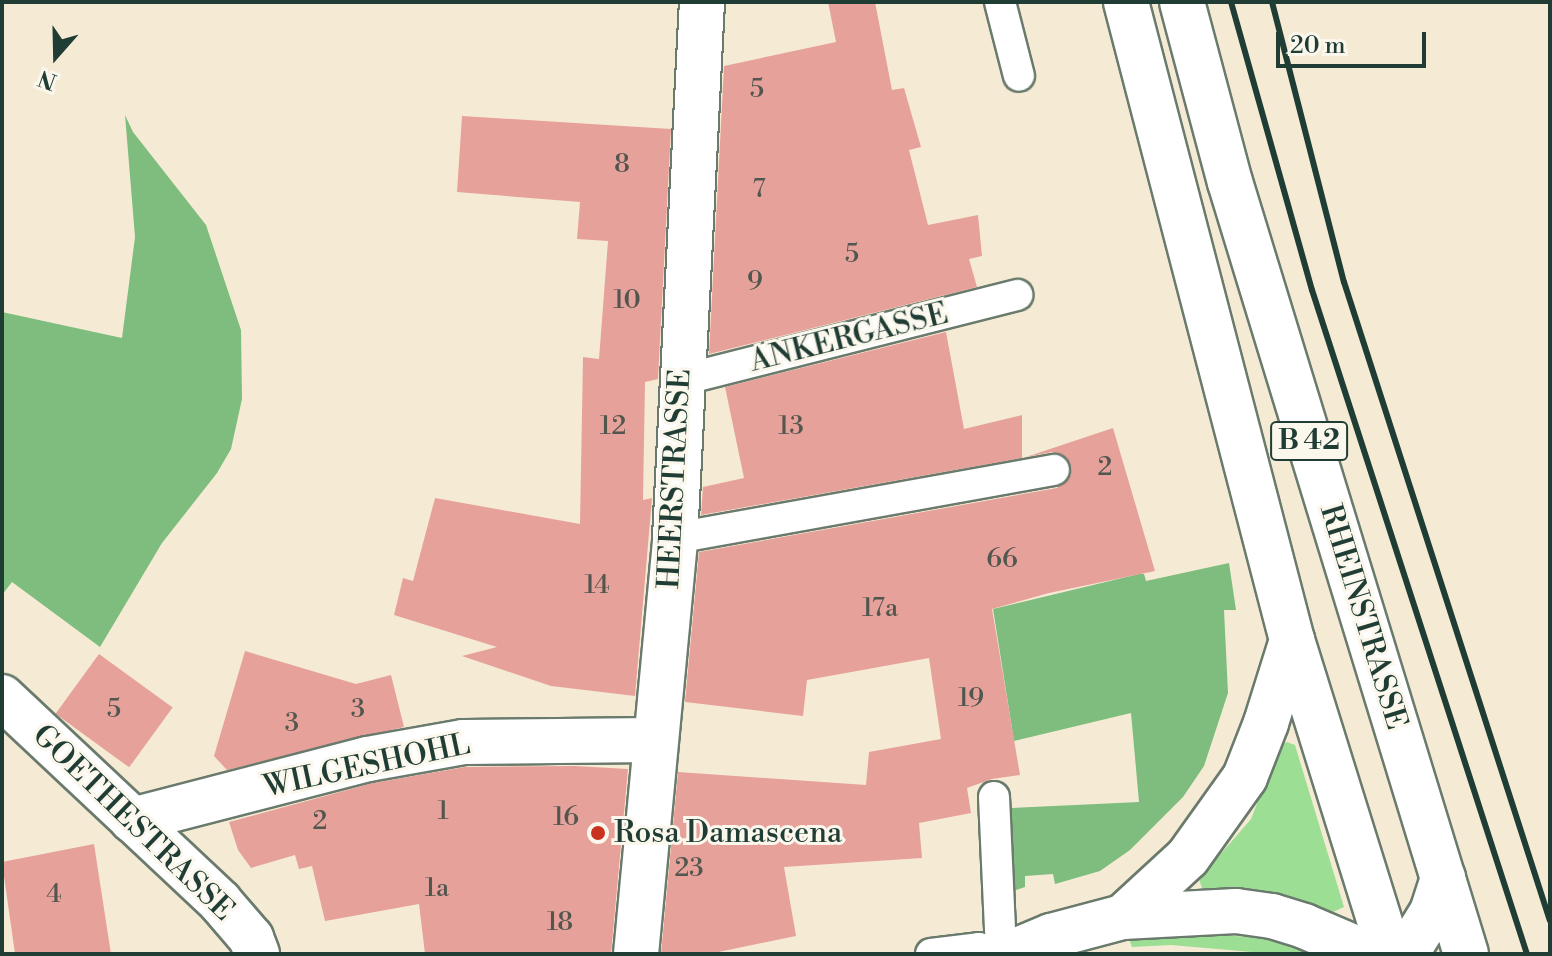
<!DOCTYPE html>
<html>
<head>
<meta charset="utf-8">
<style>
  body { margin:0 }
  #map { position:relative; width:1552px; height:956px; overflow:hidden; background:#f5ebd5; font-family:"Libre Bodoni",serif }
  div>[style] { position:absolute }
  .green>* { inset:0; background:#9dde95 }
  .forest>* { inset:0; background:#7ebd7e }
  .building>* { inset:0; background:#e7a19b; transform-origin:0 0 }
  .roads { filter:drop-shadow(2px 0 #6a7a6c) drop-shadow(-2px 0 #6a7a6c) drop-shadow(0 2px #6a7a6c) drop-shadow(0 -2px #6a7a6c) }
  .lane>* { height:30px; margin:-15px; padding:0 15px; transform-origin:15px; border-radius:15px; background:#fff }
  .street>* { height:44px; margin:-22px; padding:0 22px; transform-origin:22px; border-radius:22px; background:#fff }
  .secondary>* { height:44px; margin:-22px; padding:0 22px; transform-origin:22px; border-radius:22px; background:#fff }
  .primary>* { height:44px; margin:-22px; padding:0 22px; transform-origin:22px; border-radius:22px; background:#fff }
  .rail>* { height:6px; margin:-3px; padding:0 3px; transform-origin:3px; border-radius:3px; background:#1f3d34 }
  .dots>* { width:22px; height:22px; translate:-50% -50%; box-sizing:border-box; border:4px solid #fbf7ec; border-radius:50% }
  span { translate:-50% -50%; white-space:nowrap; text-align:center; line-height:1.15; -webkit-text-stroke:6px #fbf7ec; paint-order:stroke }
  .number-label { font-size:26px; color:#51564e }
  .number-label span { -webkit-text-stroke-width:0 }
  .shield-label span { padding:2px 6px; background:#fbf7ec; border:2px solid; border-radius:6px; -webkit-text-stroke-width:0 }
  .shield-label { font-size:28px; color:#1f3d34; font-weight:700 }
  .street-label { font-size:30px; color:#1f3d34 }
  .poi-label { font-size:30px; color:#1f3d34 }
  .left { translate:0 -50%; text-align:left }
  .frame { position:absolute; inset:0; border:4px solid #1f3d34; pointer-events:none }
  .north { position:absolute; left:16px; top:16px; width:80px; height:80px; -webkit-text-stroke:6px #fbf7ec; paint-order:stroke; rotate:200deg; font-size:22px; font-weight:700; line-height:32px; text-align:center; color:#1f3d34 }
  .north::after { content:''; display:block; margin:auto; width:28px; height:36px; background:#1f3d34; clip-path:polygon(50% 0,100% 100%,50% 72%,0 100%) }
  .scale { position:absolute; left:1276px; top:32px; width:150px; height:36px; box-sizing:border-box; border:4px solid #1f3d34; border-top:0; padding-left:10px; font-size:24px; line-height:28px; white-space:nowrap; color:#1f3d34; -webkit-text-stroke:6px #fbf7ec; paint-order:stroke }
</style>
</head>
<body>
<div id="map">
  <div class="green">
    <i style="clip-path:polygon(1287px 742px,1295px 745px,1344px 907px,1333px 912px,1278px 896px,1237px 888px,1202px 888px,1199px 879px,1251px 819px,1280px 745px)"></i>
    <i style="clip-path:polygon(1170px 931px,1274px 939px,1323px 954px,1274px 954px,1171px 945px,1132px 947px,1129px 939px)"></i>
  </div>
  <div class="forest">
    <i style="clip-path:polygon(125px 115px,133px 132px,206px 225px,241px 330px,242px 399px,231px 449px,217px 473px,162px 543px,100px 647px,12px 582px,2px 595px,2px 312px,122px 338px,135px 237px)"></i>
    <i style="clip-path:polygon(1229px 563px,1236px 610px,1224px 610px,1228px 693px,1204px 766px,1183px 797px,1130px 850px,1100px 871px,1055px 884px,1053px 874px,1025px 876px,1025px 887px,1013px 891px,1011px 808px,1139px 802px,1131px 713px,1014px 741px,993px 609px,1139px 574px,1144px 574px,1146px 581px)"></i>
  </div>
  <div class="building">
    <i style="clip-path:polygon(828px 2px,875px 2px,892px 90px,904px 88px,921px 147px,909px 150px,928px 225px,978px 215px,982px 256px,969px 259px,977px 287px,709px 354px,724px 66px,836px 42px)"></i>
    <i style="clip-path:polygon(462px 116px,671px 129px,658px 379px,645px 382px,643px 500px,652px 498px,635px 696px,551px 686px,462px 656px,497px 647px,394px 615px,403px 578px,413px 581px,435px 498px,580px 524px,583px 357px,599px 359px,608px 241px,577px 239px,580px 202px,457px 192px)"></i>
    <i style="clip-path:polygon(946px 332px,964px 429px,1022px 415px,1022px 458px,701px 515px,703px 487px,744px 478px,725px 387px)"></i>
    <i style="clip-path:polygon(1113px 428px,1155px 571px,1049px 593px,992px 609px,1020px 775px,992px 779px,967px 788px,971px 813px,919px 823px,922px 858px,784px 867px,796px 936px,709px 954px,661px 954px,678px 772px,866px 785px,869px 752px,941px 739px,929px 658px,807px 680px,803px 716px,685px 702px,699px 552px,1057px 488px,1071px 475px,1067px 458px,1052px 452px,1026px 457px)"></i>
    <i style="clip-path:polygon(245px 651px,356px 684px,391px 675px,404px 727px,227px 770px,214px 756px)"></i>
    <i style="left:99px;top:654px;width:91px;height:74px;rotate:36deg"></i>
    <i style="clip-path:polygon(575px 766px,628px 769px,611px 954px,425px 954px,419px 904px,325px 921px,312px 866px,299px 869px,295px 855px,251px 868px,238px 850px,229px 822px,373px 783px,465px 767px)"></i>
    <i style="clip-path:polygon(94px 844px,111px 954px,15px 954px,2px 862px)"></i>
  </div>
  <div class="roads">
    <div class="lane">
      <i style="left:1000px;top:2px;width:76px;rotate:75.6deg"></i>
      <i style="left:681px;top:380px;width:347px;rotate:-14.2deg"></i>
      <i style="left:675px;top:538px;width:385px;rotate:-10.2deg"></i>
      <i style="left:994px;top:797px;width:157px;rotate:87.4deg"></i>
      <i style="left:931px;top:954px;width:48px;rotate:-7.1deg"></i>
      <i style="left:979px;top:948px;width:17px;rotate:21deg"></i>
    </div>
    <div class="street">
      <i style="left:132px;top:820px;width:244px;rotate:-14.5deg"></i>
      <i style="left:368px;top:759px;width:97px;rotate:-10.1deg"></i>
      <i style="left:463px;top:742px;width:191px;rotate:-0.6deg"></i>
      <i style="left:636px;top:954px;width:418px;rotate:-84.6deg"></i>
      <i style="left:675px;top:538px;width:537px;rotate:-87.12deg"></i>
    </div>
    <div class="secondary">
      <i style="left:2px;top:697px;width:299px;rotate:43.2deg"></i>
      <i style="left:220px;top:902px;width:48px;rotate:49.3deg"></i>
      <i style="left:251px;top:938px;width:17px;rotate:69deg"></i>
      <i style="left:1123px;top:917px;width:88px;rotate:-42.7deg"></i>
      <i style="left:1188px;top:857px;width:98px;rotate:-54.5deg"></i>
      <i style="left:1245px;top:777px;width:58px;rotate:-68.7deg"></i>
      <i style="left:1266px;top:723px;width:87px;rotate:-72.6deg"></i>
      <i style="left:1008px;top:954px;width:47px;rotate:-22.7deg"></i>
      <i style="left:1051px;top:936px;width:74px;rotate:-14.8deg"></i>
      <i style="left:1123px;top:917px;width:113px;rotate:-3deg"></i>
      <i style="left:1236px;top:911px;width:36px;rotate:8deg"></i>
      <i style="left:1272px;top:916px;width:34px;rotate:17deg"></i>
      <i style="left:1304px;top:926px;width:72px;rotate:23deg"></i>
      <i style="left:1406px;top:954px;width:49px;rotate:-58.2deg"></i>
      <i style="left:1432px;top:912px;width:36px;rotate:-72deg"></i>
    </div>
    <div class="primary">
      <i style="left:1126px;top:2px;width:659px;rotate:75.42deg"></i>
      <i style="left:1292px;top:640px;width:329px;rotate:72.7deg"></i>
      <i style="left:1182px;top:2px;width:186px;rotate:75.1deg"></i>
      <i style="left:1230px;top:182px;width:807px;rotate:73deg"></i>
    </div>
  </div>
  <div class="rail">
    <i style="left:1231px;top:2px;width:299px;rotate:74.3deg"></i>
    <i style="left:1312px;top:290px;width:698px;rotate:72.06deg"></i>
    <i style="left:1272px;top:2px;width:289px;rotate:75.6deg"></i>
    <i style="left:1344px;top:282px;width:671px;rotate:72.13deg"></i>
  </div>
  <div class="dots">
    <i style="left:598px;top:833px;background:#c8321e"></i>
  </div>
  <div class="number-label">
    <span style="left:757px;top:90px">5</span>
    <span style="left:622px;top:165px">8</span>
    <span style="left:759px;top:190px">7</span>
    <span style="left:852px;top:255px">5</span>
    <span style="left:755px;top:282px">9</span>
    <span style="left:627px;top:301px">10</span>
    <span style="left:613px;top:427px">12</span>
    <span style="left:791px;top:427px">13</span>
    <span style="left:1105px;top:468px">2</span>
    <span style="left:1002px;top:560px">66</span>
    <span style="left:597px;top:586px">14</span>
    <span style="left:880px;top:609px">17a</span>
    <span style="left:971px;top:699px">19</span>
    <span style="left:114px;top:710px">5</span>
    <span style="left:358px;top:710px">3</span>
    <span style="left:292px;top:724px">3</span>
    <span style="left:443px;top:812px">1</span>
    <span style="left:566px;top:818px">16</span>
    <span style="left:320px;top:822px">2</span>
    <span style="left:689px;top:869px">23</span>
    <span style="left:437px;top:889px">1a</span>
    <span style="left:54px;top:895px">4</span>
    <span style="left:560px;top:923px">18</span>
  </div>
  <div class="shield-label">
    <span style="left:1309px;top:441px">B 42</span>
  </div>
  <div class="street-label">
    <span style="left:849px;top:338px;rotate:-14deg">ANKERGASSE</span>
    <span style="left:675px;top:479px;rotate:-87deg">HEERSTRASSE</span>
    <span style="left:1363px;top:617px;rotate:73deg">RHEINSTRASSE</span>
    <span style="left:367px;top:766px;rotate:-12deg">WILGESHOHL</span>
    <span style="left:133px;top:823px;rotate:44deg">GOETHESTRASSE</span>
  </div>
  <div class="poi-label">
    <span class="left" style="left:614px;top:833px">Rosa Damascena</span>
  </div>
  <div class="frame"></div>
  <div class="north">N</div>
  <div class="scale">20 m</div>
</div>
</body>
</html>
